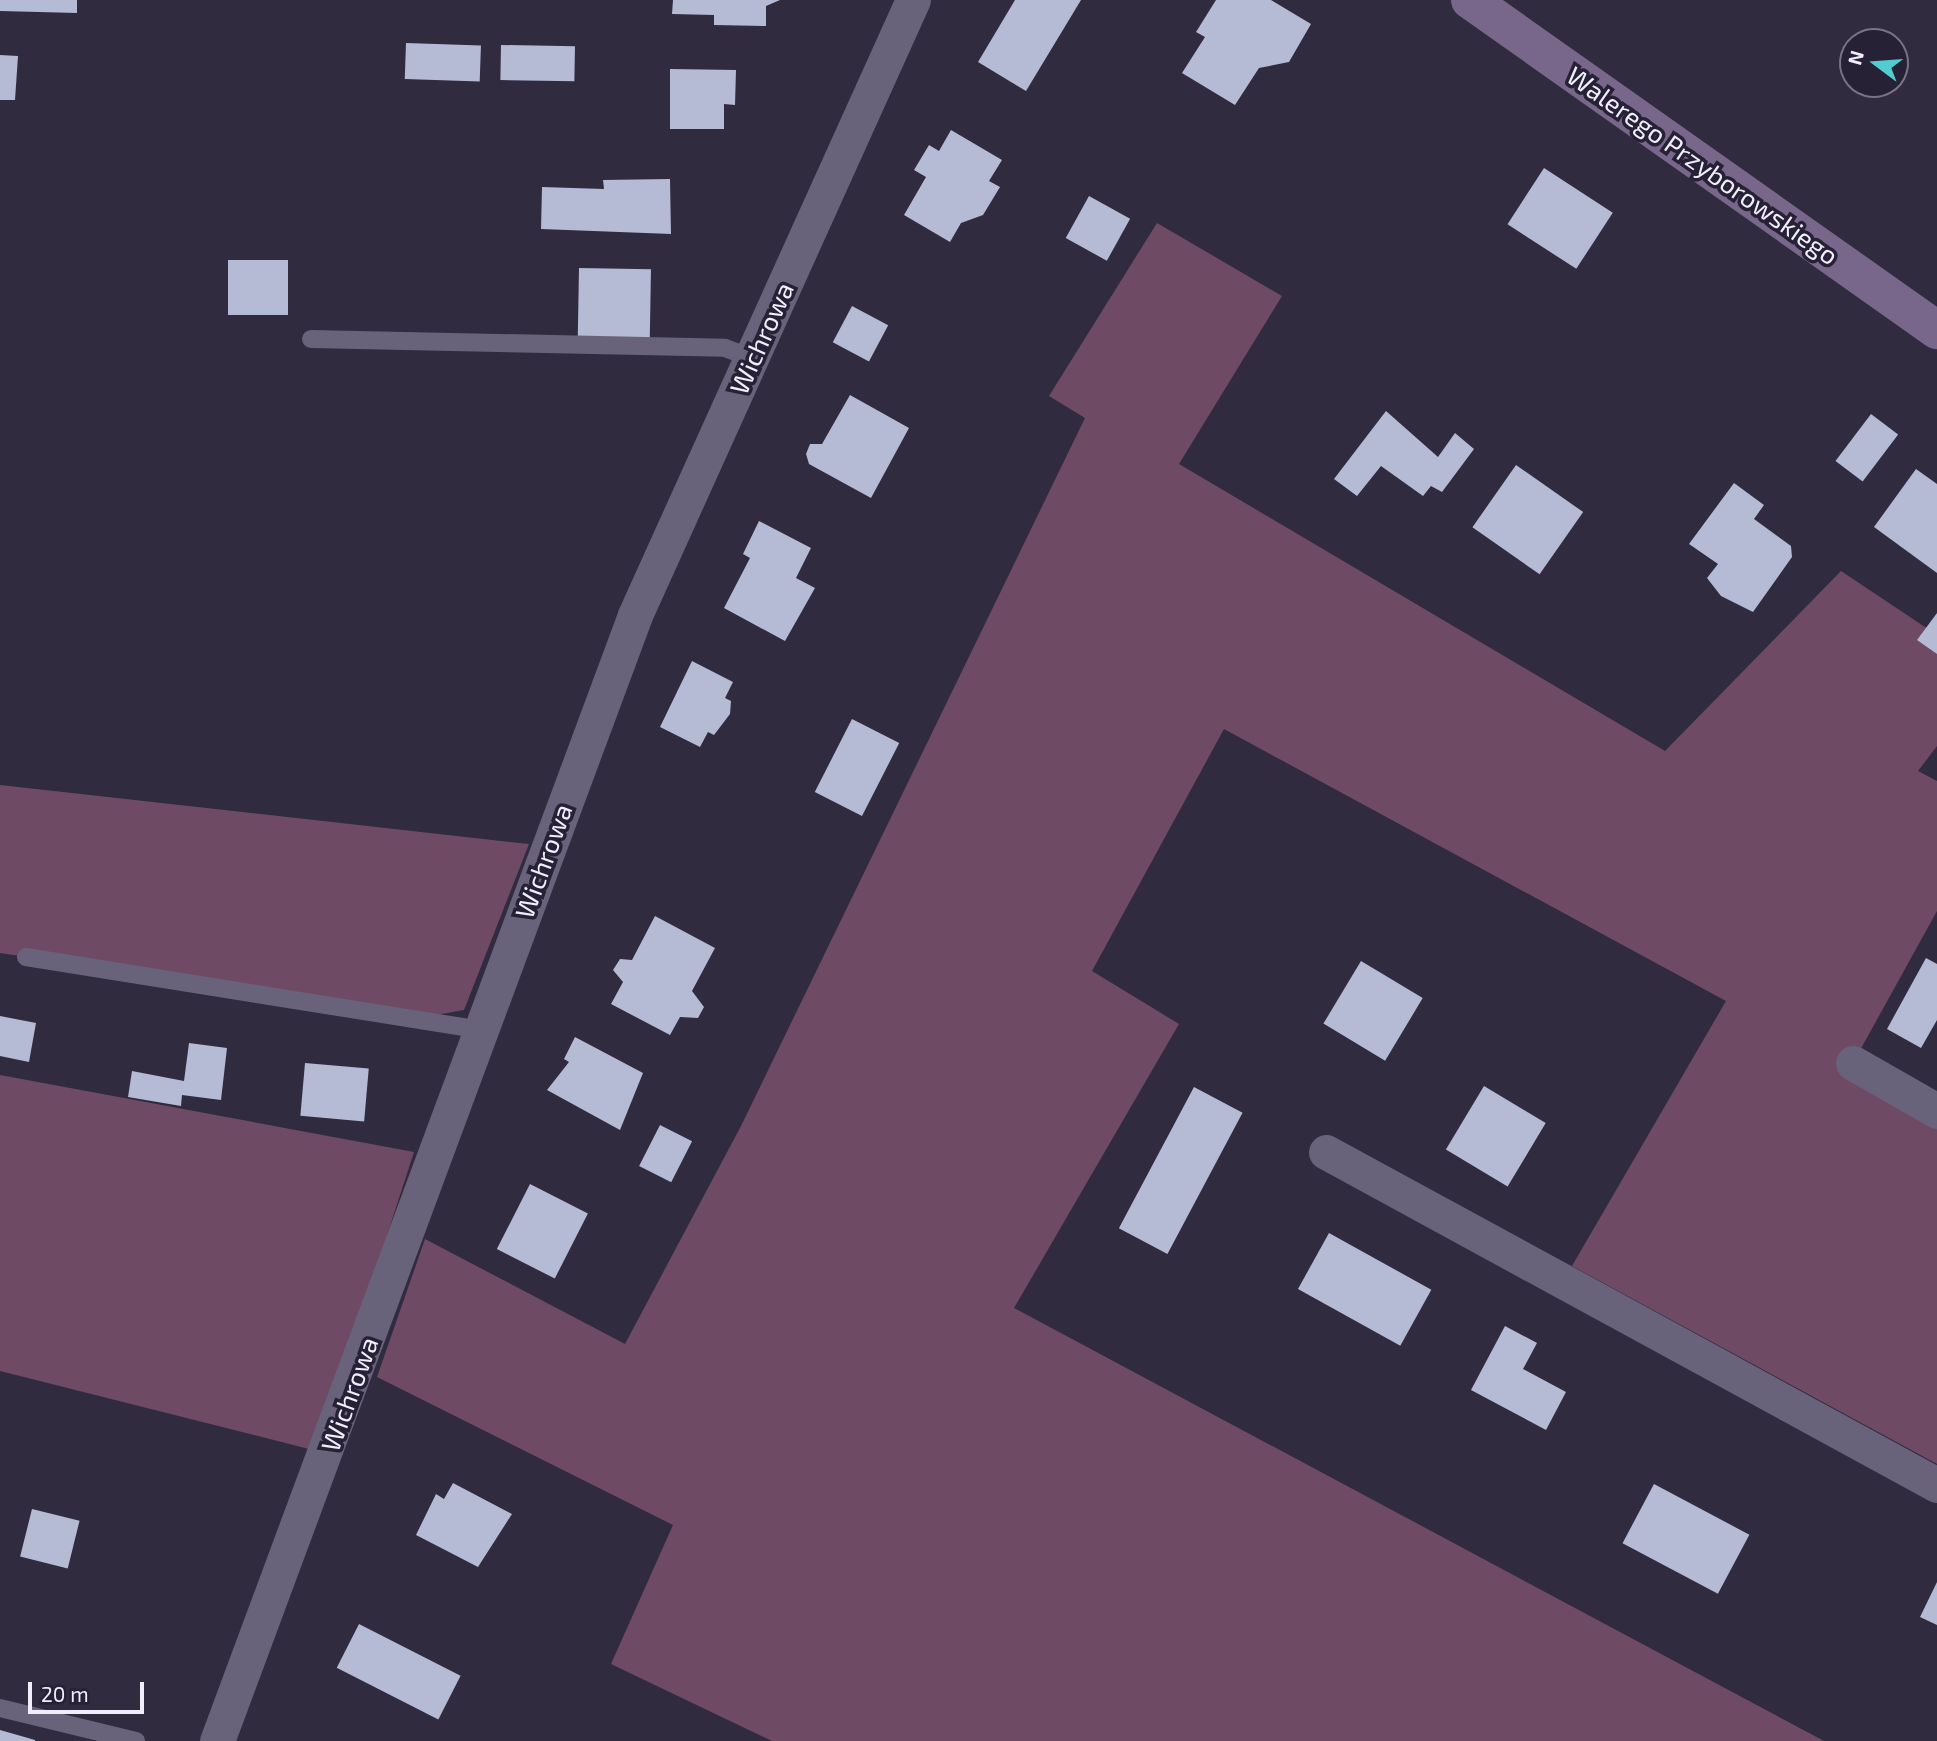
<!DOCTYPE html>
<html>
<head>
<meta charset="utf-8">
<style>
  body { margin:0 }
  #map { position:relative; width:1937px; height:1741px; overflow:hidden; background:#312b40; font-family:"Exo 2",sans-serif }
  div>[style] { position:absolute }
  .green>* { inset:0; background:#6f4a65 }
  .building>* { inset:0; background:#b5bad5; transform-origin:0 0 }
  .lane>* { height:18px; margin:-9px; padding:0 9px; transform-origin:9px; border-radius:9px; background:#68627a }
  .street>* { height:35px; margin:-17.5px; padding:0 17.5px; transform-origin:17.5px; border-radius:17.5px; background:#68627a }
  .secondary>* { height:38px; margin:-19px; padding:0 19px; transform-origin:19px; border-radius:19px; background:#78678a }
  span { translate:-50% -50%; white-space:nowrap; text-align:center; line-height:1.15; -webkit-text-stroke:7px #272136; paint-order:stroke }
  .street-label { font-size:26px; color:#f1eefc }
  .north { position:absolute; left:1839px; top:28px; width:70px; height:70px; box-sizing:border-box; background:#272136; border:2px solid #787385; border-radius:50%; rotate:286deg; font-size:19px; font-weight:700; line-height:28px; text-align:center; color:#f1eefc }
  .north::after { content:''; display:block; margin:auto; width:24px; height:32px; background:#52cdcf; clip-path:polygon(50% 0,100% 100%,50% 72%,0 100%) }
  .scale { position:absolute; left:28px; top:1682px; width:116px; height:32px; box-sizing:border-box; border:4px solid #f1eefc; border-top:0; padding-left:9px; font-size:21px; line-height:24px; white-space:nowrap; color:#f1eefc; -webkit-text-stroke:5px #272136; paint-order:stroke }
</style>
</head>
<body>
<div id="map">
  <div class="green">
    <i style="clip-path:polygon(1157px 223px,1282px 296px,1179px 464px,1665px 751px,1841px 571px,1937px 635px,1937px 746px,1918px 771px,1937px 781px,1937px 911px,1853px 1063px,1937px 1111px,1937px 1464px,1572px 1266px,1726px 1001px,1224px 729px,1092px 971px,1179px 1024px,1014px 1308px,1824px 1741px,772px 1741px,611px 1664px,673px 1525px,377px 1377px,425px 1239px,625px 1344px,741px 1126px,1085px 418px,1049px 396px)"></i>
    <i style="clip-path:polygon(0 785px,529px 844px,464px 1010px,430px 1016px,0 953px)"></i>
    <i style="clip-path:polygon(0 1075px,414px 1152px,317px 1451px,0 1371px)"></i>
  </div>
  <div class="building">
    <i style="clip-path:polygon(0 0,77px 0,77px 13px,0 11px)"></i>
    <i style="clip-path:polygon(673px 0,780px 0,766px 6px,766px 26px,714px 25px,714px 15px,672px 14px)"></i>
    <i style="clip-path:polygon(1015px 0,1081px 0,1026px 91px,978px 62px)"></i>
    <i style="clip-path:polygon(1216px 0,1271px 0,1311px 24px,1289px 62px,1259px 68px,1235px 105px,1182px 73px,1205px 37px,1196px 32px)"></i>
    <i style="left:406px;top:43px;width:75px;height:36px;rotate:2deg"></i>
    <i style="left:501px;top:45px;width:74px;height:35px;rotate:1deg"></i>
    <i style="clip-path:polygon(0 55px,18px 56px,15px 100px,0 100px)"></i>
    <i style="clip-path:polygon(670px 69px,736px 70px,735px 105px,724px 104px,724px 129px,670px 129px)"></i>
    <i style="clip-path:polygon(951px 130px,1002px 160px,989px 181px,1000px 187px,983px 215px,961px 223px,950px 242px,904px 215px,926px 177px,914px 170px,929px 145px,939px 151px)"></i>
    <i style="left:1544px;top:168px;width:82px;height:67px;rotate:33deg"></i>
    <i style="clip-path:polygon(670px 179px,671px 234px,541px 229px,542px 187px,604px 189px,603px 180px)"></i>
    <i style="left:1089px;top:196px;width:47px;height:48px;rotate:29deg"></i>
    <i style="left:228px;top:260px;width:60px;height:55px"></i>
    <i style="left:579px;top:268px;width:72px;height:69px;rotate:1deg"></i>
    <i style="left:852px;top:306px;width:41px;height:41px;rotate:28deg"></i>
    <i style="clip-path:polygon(850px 395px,909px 428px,871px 498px,809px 464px,806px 454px,810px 444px,822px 444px)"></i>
    <i style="clip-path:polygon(1386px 411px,1438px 457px,1455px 433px,1474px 449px,1442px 492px,1431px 486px,1423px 496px,1381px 466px,1357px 496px,1334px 479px)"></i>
    <i style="left:1871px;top:414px;width:34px;height:59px;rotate:37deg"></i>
    <i style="left:1516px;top:465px;width:82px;height:76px;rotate:35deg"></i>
    <i style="clip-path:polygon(1916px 469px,1937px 484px,1937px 573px,1874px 527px)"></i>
    <i style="clip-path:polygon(1734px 483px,1764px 505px,1754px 519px,1791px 546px,1792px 557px,1753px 612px,1721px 596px,1707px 578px,1718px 564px,1689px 544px)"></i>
    <i style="clip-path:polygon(759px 521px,811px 548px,796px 578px,815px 588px,785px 641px,724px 608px,750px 558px,743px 554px)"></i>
    <i style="clip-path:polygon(1937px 613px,1937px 654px,1917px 640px)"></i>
    <i style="clip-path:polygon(692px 661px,733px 682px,725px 698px,731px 701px,730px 714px,714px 735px,708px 732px,700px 747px,660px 727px)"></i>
    <i style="left:852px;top:719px;width:53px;height:82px;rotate:27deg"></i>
    <i style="clip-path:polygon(655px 916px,715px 948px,692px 991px,704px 1007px,698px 1018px,680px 1017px,670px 1035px,611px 1004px,623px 982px,613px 970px,620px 959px,632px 960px)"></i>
    <i style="clip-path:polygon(1926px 958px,1937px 964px,1937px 1020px,1921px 1048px,1887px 1029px)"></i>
    <i style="left:1361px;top:961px;width:72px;height:73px;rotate:31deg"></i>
    <i style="clip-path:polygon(0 1016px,36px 1023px,29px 1062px,0 1056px)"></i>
    <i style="clip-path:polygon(575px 1037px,643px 1073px,620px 1130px,547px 1090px,569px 1062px,564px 1059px)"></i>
    <i style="clip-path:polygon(189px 1043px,227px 1048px,221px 1100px,182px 1095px,181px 1106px,128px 1097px,132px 1071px,184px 1081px)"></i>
    <i style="left:305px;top:1063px;width:64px;height:53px;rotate:5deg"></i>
    <i style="left:1484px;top:1086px;width:72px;height:74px;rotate:31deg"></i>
    <i style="left:1194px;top:1087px;width:55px;height:160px;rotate:28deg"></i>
    <i style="left:660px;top:1125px;width:36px;height:46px;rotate:27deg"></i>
    <i style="left:530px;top:1184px;width:65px;height:73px;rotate:27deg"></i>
    <i style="left:1329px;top:1233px;width:117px;height:64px;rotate:29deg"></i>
    <i style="clip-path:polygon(1505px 1326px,1537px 1343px,1523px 1369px,1566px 1392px,1546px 1430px,1471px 1390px)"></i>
    <i style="clip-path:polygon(453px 1483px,512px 1514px,478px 1567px,416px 1535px,436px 1494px,444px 1499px)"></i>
    <i style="left:1654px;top:1484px;width:108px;height:67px;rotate:28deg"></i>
    <i style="left:32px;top:1509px;width:49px;height:49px;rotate:14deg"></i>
    <i style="clip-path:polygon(1937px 1582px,1937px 1625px,1920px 1617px)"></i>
    <i style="left:359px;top:1624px;width:114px;height:49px;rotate:27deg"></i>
    <i style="clip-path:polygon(0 1730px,35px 1740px,35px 1741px,0 1741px)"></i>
  </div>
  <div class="lane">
    <i style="left:311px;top:339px;width:414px;rotate:1.2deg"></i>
    <i style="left:725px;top:348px;width:29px;rotate:20deg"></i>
    <i style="left:26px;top:957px;width:461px;rotate:9.1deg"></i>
    <i style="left:0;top:1708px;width:140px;rotate:13.6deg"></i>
  </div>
  <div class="street">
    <i style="left:1853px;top:1063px;width:97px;rotate:29.7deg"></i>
    <i style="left:1326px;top:1152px;width:696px;rotate:28.59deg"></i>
    <i style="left:217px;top:1741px;width:1201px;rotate:-69.63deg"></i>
    <i style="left:635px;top:615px;width:675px;rotate:-65.68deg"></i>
  </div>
  <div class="secondary">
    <i style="left:1470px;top:0;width:572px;rotate:35.25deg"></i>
  </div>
  <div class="street-label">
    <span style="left:1703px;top:165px;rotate:35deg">Walerego Przyborowskiego</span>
    <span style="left:761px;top:338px;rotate:-66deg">Wichrowa</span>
    <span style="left:543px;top:861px;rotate:-70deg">Wichrowa</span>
    <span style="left:349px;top:1394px;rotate:-70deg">Wichrowa</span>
  </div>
  <div class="north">N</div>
  <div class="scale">20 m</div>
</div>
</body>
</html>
